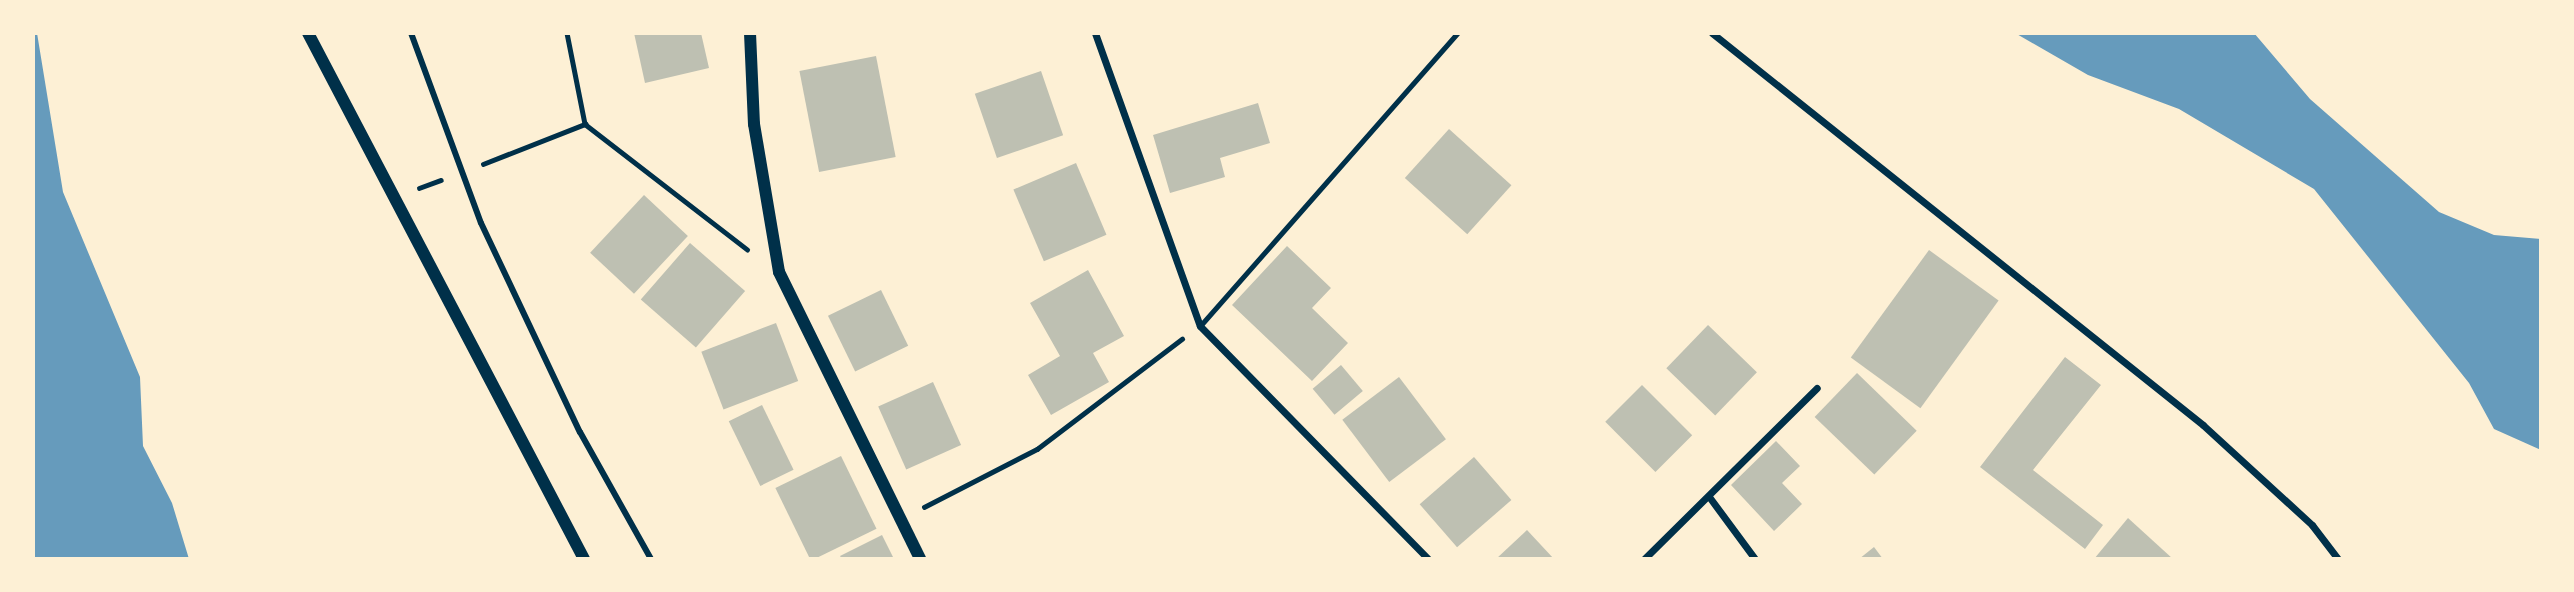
<!DOCTYPE html>
<html>
<head>
<meta charset="utf-8">
<style>
  body { margin:0 }
  #map { position:relative; width:2574px; height:592px; overflow:hidden; background:#fdf0d5; font-family:Arial,sans-serif }
  div>[style] { position:absolute }
  .water>* { inset:0; background:#669bbc }
  .building>* { inset:0; background:#bec0b2; transform-origin:0 0 }
  .path>* { height:4.5px; margin:-2.25px; padding:0 2.25px; transform-origin:2.25px; border-radius:2.25px; background:#003049 }
  .service>* { height:5px; margin:-2.5px; padding:0 2.5px; transform-origin:2.5px; border-radius:2.5px; background:#003049 }
  .pedestrian>* { height:6px; margin:-3px; padding:0 3px; transform-origin:3px; border-radius:3px; background:#003049 }
  .minor>* { height:7px; margin:-3.5px; padding:0 3.5px; transform-origin:3.5px; border-radius:3.5px; background:#003049 }
  .tertiary>* { height:12px; margin:-6px; padding:0 6px; transform-origin:6px; border-radius:6px; background:#003049 }
  span { translate:-50% -50%; white-space:nowrap; text-align:center; line-height:1.15; -webkit-text-stroke:7px #fdf0d5; paint-order:stroke }
  .frame { position:absolute; inset:0; border:35px solid #fdf0d5; pointer-events:none }
</style>
</head>
<body>
<div id="map">
  <div class="water">
    <i style="clip-path:polygon(33px 33px,37px 33px,63px 192px,140px 377px,143px 446px,172px 503px,189px 559px,33px 559px)"></i>
    <i style="clip-path:polygon(2015px 33px,2254px 33px,2310px 99px,2439px 212px,2494px 235px,2541px 239px,2541px 450px,2494px 429px,2469px 383px,2314px 189px,2179px 109px,2088px 75px)"></i>
  </div>
  <div class="building">
    <i style="clip-path:polygon(634px 33px,701px 33px,709px 68px,645px 83px)"></i>
    <i style="left:876px;top:56px;width:103px;height:78px;rotate:79deg"></i>
    <i style="left:1041px;top:71px;width:68px;height:70px;rotate:71deg"></i>
    <i style="clip-path:polygon(1258px 103px,1270px 143px,1220px 158px,1225px 177px,1170px 193px,1153px 135px)"></i>
    <i style="left:1449px;top:129px;width:84px;height:66px;rotate:42deg"></i>
    <i style="left:1076px;top:163px;width:78px;height:68px;rotate:67deg"></i>
    <i style="left:644px;top:195px;width:60px;height:79px;rotate:43deg"></i>
    <i style="left:690px;top:243px;width:73px;height:75px;rotate:41deg"></i>
    <i style="clip-path:polygon(1287px 246px,1331px 288px,1312px 308px,1348px 343px,1312px 381px,1232px 305px)"></i>
    <i style="left:1929px;top:250px;width:86px;height:133px;rotate:36deg"></i>
    <i style="clip-path:polygon(1088px 270px,1124px 336px,1093px 353px,1109px 382px,1051px 415px,1028px 375px,1060px 356px,1030px 303px)"></i>
    <i style="left:881px;top:290px;width:62px;height:59px;rotate:64deg"></i>
    <i style="left:776px;top:323px;width:62px;height:80px;rotate:69deg"></i>
    <i style="left:1708px;top:325px;width:68px;height:60px;rotate:44deg"></i>
    <i style="clip-path:polygon(2065px 357px,2101px 385px,2033px 470px,2103px 525px,2085px 549px,1980px 467px)"></i>
    <i style="left:1341px;top:365px;width:34px;height:37px;rotate:50deg"></i>
    <i style="left:1857px;top:373px;width:83px;height:61px;rotate:44deg"></i>
    <i style="left:1399px;top:377px;width:78px;height:71px;rotate:53deg"></i>
    <i style="left:933px;top:382px;width:69px;height:60px;rotate:66deg"></i>
    <i style="left:1642px;top:385px;width:71px;height:52px;rotate:45deg"></i>
    <i style="left:762px;top:405px;width:72px;height:37px;rotate:64deg"></i>
    <i style="clip-path:polygon(1776px 441px,1800px 466px,1782px 483px,1802px 504px,1774px 531px,1731px 485px)"></i>
    <i style="left:841px;top:456px;width:81px;height:73px;rotate:64deg"></i>
    <i style="left:1474px;top:457px;width:57px;height:72px;rotate:49deg"></i>
    <i style="clip-path:polygon(2128px 518px,2173px 559px,2094px 559px)"></i>
    <i style="clip-path:polygon(1527px 530px,1554px 559px,1496px 559px)"></i>
    <i style="clip-path:polygon(882px 535px,894px 559px,842px 559px,840px 556px)"></i>
    <i style="clip-path:polygon(1874px 547px,1883px 559px,1859px 559px)"></i>
  </div>
  <div class="path">
    <i style="left:567px;top:33px;width:93px;rotate:78.8deg"></i>
    <i style="left:483px;top:164px;width:110px;rotate:-21.4deg"></i>
    <i style="left:585px;top:124px;width:205px;rotate:37.7deg"></i>
    <i style="left:419px;top:188px;width:23px;rotate:-20deg"></i>
    <i style="left:924px;top:507px;width:127px;rotate:-27.2deg"></i>
    <i style="left:1037px;top:449px;width:182px;rotate:-37.2deg"></i>
  </div>
  <div class="service">
    <i style="left:1200px;top:326px;width:390px;rotate:-48.7deg"></i>
  </div>
  <div class="pedestrian">
    <i style="left:411px;top:33px;width:202px;rotate:69.8deg"></i>
    <i style="left:481px;top:223px;width:231px;rotate:64.7deg"></i>
    <i style="left:580px;top:432px;width:145px;rotate:60.8deg"></i>
  </div>
  <div class="minor">
    <i style="left:1095px;top:33px;width:311px;rotate:70.3deg"></i>
    <i style="left:1200px;top:326px;width:326px;rotate:45.6deg"></i>
    <i style="left:1712px;top:33px;width:628px;rotate:38.6deg"></i>
    <i style="left:2203px;top:425px;width:148px;rotate:42.5deg"></i>
    <i style="left:2312px;top:525px;width:43px;rotate:52.6deg"></i>
    <i style="left:1710px;top:498px;width:76px;rotate:53.6deg"></i>
    <i style="left:1644px;top:559px;width:243px;rotate:-44.7deg"></i>
  </div>
  <div class="tertiary">
    <i style="left:308px;top:33px;width:594px;rotate:62.31deg"></i>
    <i style="left:750px;top:33px;width:91px;rotate:87.5deg"></i>
    <i style="left:754px;top:124px;width:150px;rotate:80.4deg"></i>
    <i style="left:779px;top:272px;width:320px;rotate:63.8deg"></i>
  </div>
  <div class="frame"></div>
</div>
</body>
</html>
